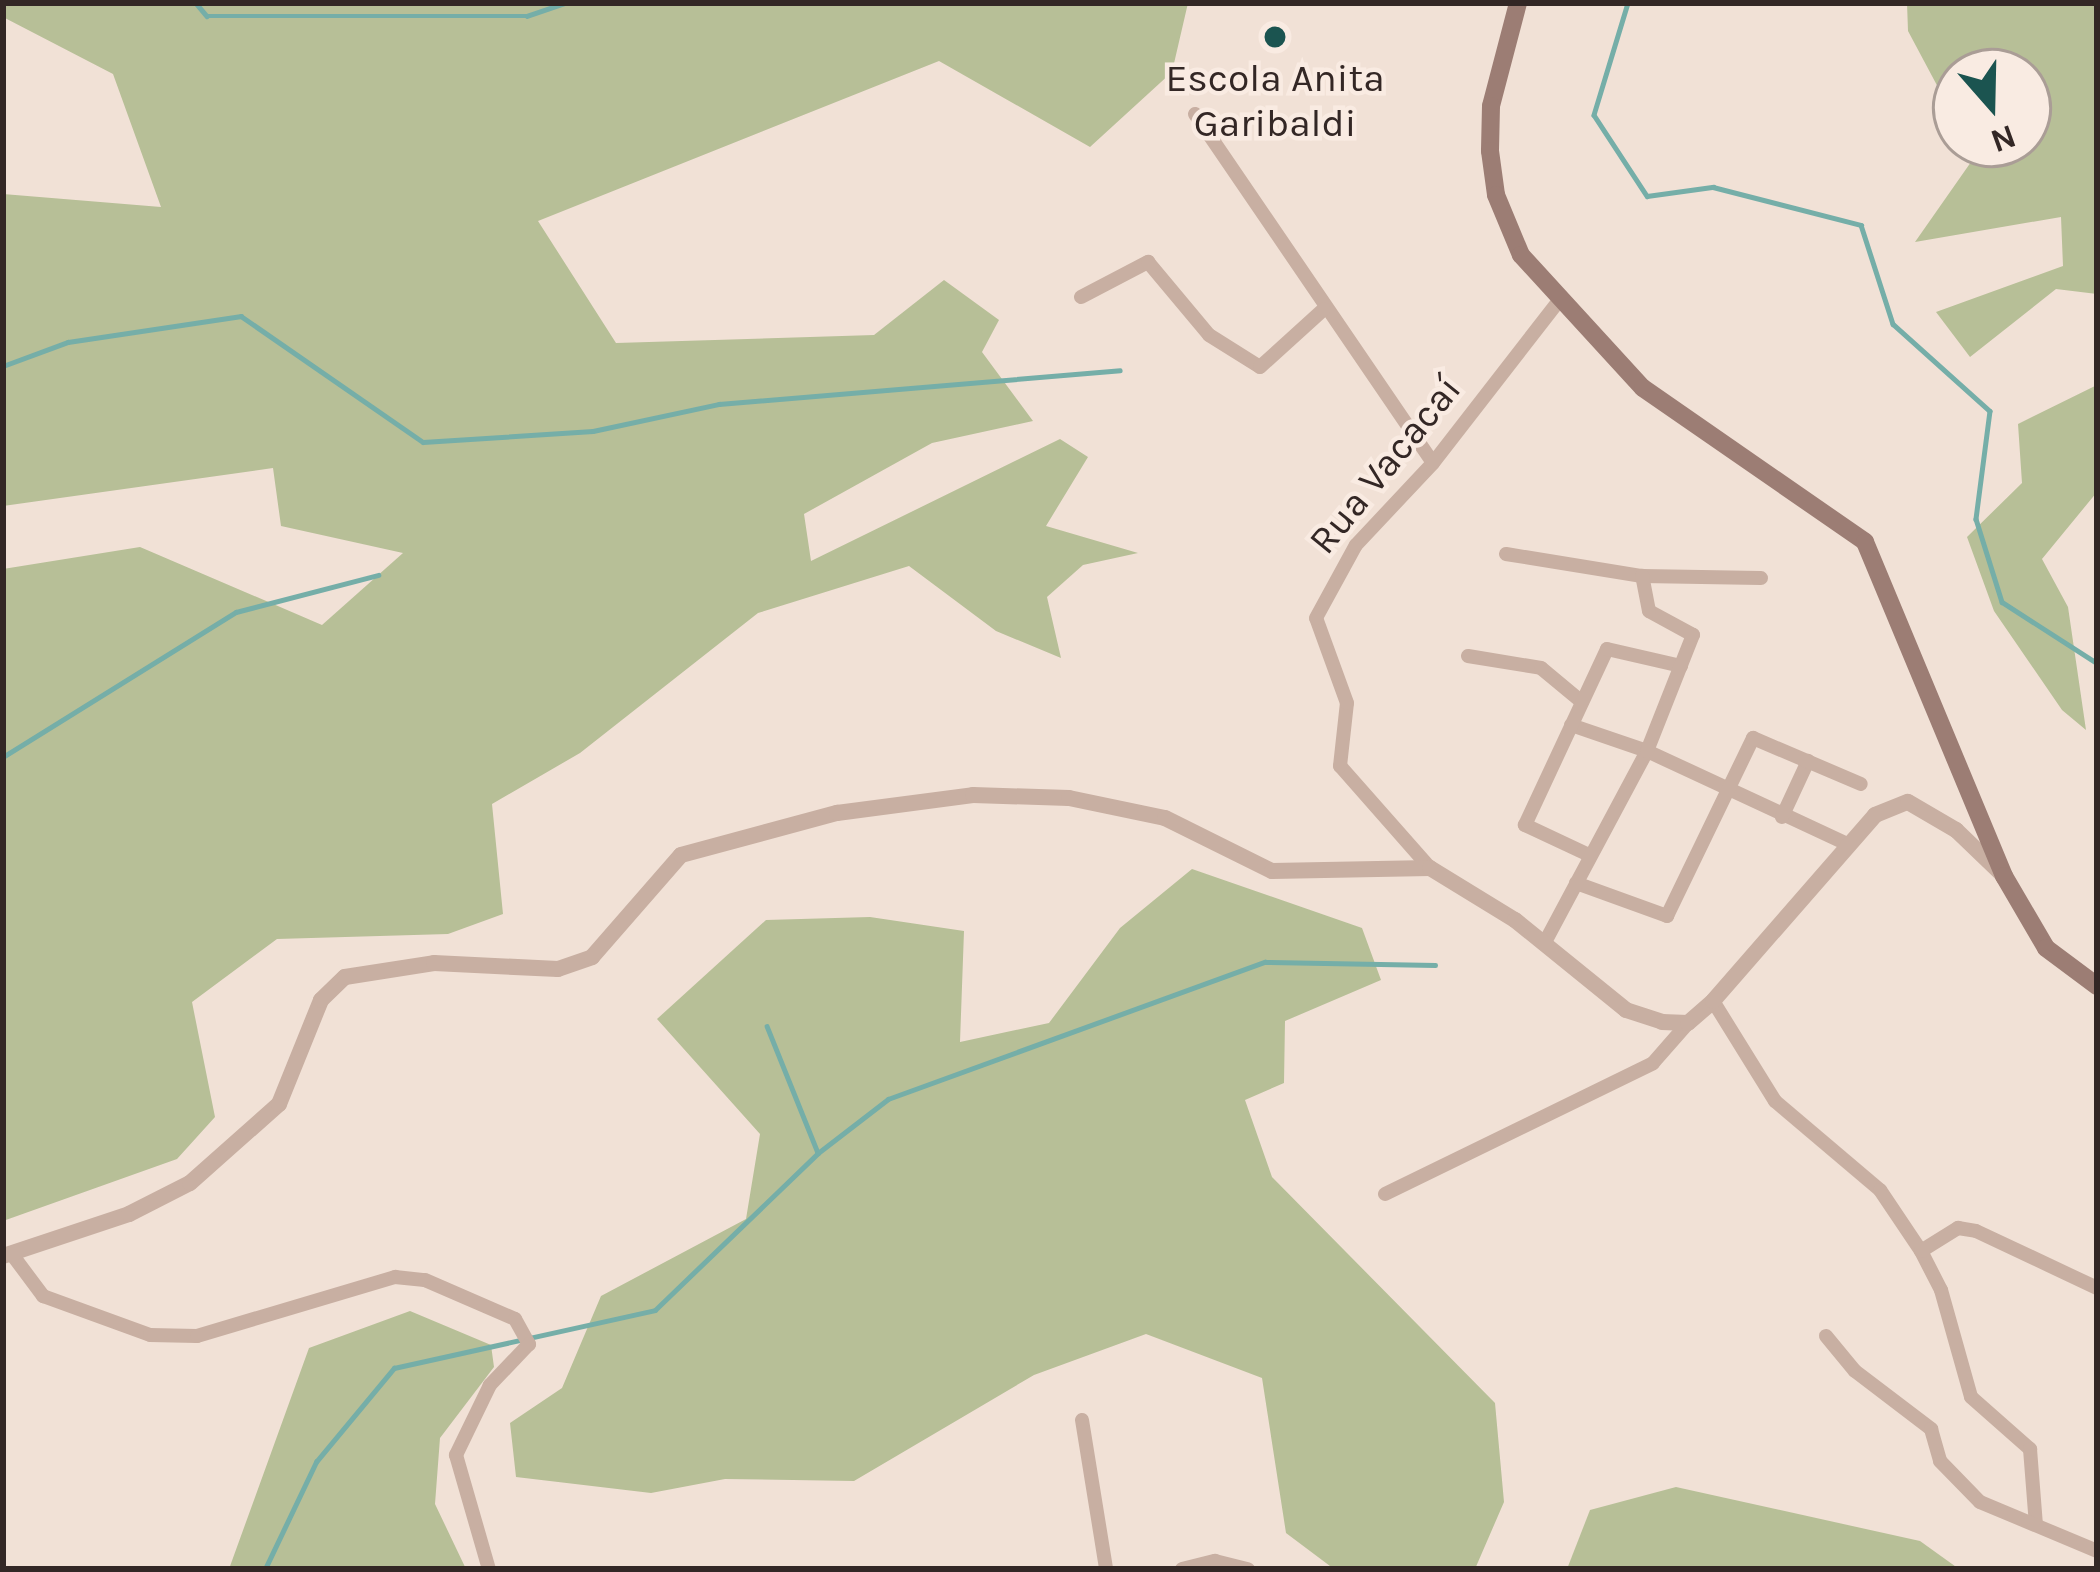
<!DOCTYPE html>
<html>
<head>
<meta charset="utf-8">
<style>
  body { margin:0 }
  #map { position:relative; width:2100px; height:1572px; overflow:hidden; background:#f1e1d6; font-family:Karla,sans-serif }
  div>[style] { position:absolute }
  .green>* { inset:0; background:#b7bf97 }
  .stream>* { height:4.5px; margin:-2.25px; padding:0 2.25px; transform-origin:2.25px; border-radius:2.25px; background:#75aea8 }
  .minor>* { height:14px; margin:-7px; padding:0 7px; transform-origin:7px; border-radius:7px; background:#c8afa2 }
  .tertiary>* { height:16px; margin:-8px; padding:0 8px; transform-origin:8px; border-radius:8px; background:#c8afa2 }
  .secondary>* { height:18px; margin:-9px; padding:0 9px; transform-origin:9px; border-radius:9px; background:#9c7d74 }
  .dots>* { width:33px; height:33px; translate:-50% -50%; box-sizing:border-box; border:6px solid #f9ebe2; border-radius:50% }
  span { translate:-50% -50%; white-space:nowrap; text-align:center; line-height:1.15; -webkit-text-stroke:9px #f9ebe2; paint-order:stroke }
  .poi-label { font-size:39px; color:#332725 }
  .street-label { font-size:39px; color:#332725 }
  .frame { position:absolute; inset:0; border:6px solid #332725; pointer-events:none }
  .north { position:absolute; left:1932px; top:48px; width:120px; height:120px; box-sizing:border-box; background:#f9ebe2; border:3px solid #aa9d96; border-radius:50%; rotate:160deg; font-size:33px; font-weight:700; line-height:48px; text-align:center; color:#332725 }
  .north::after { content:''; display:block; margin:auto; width:42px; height:54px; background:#1b5450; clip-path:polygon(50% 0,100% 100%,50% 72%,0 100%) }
</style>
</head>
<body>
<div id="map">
  <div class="green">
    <i style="clip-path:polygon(3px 3px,1188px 3px,1172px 72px,1090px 147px,939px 61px,538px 221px,616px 343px,874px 335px,944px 280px,999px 320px,982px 352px,1033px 421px,932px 443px,804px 514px,811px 561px,1060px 439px,1088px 457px,1046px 526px,1138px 553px,1083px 565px,1047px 597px,1061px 658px,996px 631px,909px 566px,758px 613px,580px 753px,492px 804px,503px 914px,448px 934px,277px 939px,192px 1002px,215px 1117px,177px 1159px,3px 1221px,3px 569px,140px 547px,322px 625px,403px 553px,281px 526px,273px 468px,3px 506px,3px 194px,161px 207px,113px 74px,3px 17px)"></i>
    <i style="clip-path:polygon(1907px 3px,2097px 3px,2097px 294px,2056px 289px,1970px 357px,1936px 312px,2063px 266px,2061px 217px,1915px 242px,1971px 162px,1964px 144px,2028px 144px,2028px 72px,1956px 72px,1956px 121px,1908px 31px)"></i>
    <i style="clip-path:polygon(2097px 385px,2097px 492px,2042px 559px,2068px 607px,2086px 730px,2062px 710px,1994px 611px,1967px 537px,2022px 483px,2018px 424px)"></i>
    <i style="clip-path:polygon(1192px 869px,1362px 928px,1381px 980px,1285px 1021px,1284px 1083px,1245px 1100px,1272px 1177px,1495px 1403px,1504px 1502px,1475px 1569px,1334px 1569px,1286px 1533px,1262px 1378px,1146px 1334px,1034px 1375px,854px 1481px,725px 1479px,651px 1493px,516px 1477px,510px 1423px,562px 1388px,601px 1296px,746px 1219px,760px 1134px,657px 1019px,766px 920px,870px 917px,964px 931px,960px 1042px,1049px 1023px,1120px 928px)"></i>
    <i style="clip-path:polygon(410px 1311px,491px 1345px,494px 1367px,440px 1438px,435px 1504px,466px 1569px,229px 1569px,309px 1348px)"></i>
    <i style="clip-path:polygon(1676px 1487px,1920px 1541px,1959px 1569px,1567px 1569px,1590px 1510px)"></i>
  </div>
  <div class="stream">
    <i style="left:196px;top:3px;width:17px;rotate:50deg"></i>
    <i style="left:207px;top:16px;width:320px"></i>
    <i style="left:527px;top:16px;width:39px;rotate:-19deg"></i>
    <i style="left:1628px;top:3px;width:117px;rotate:106.9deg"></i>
    <i style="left:1594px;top:115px;width:97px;rotate:56.8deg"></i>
    <i style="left:1647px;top:196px;width:67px;rotate:-7.8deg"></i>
    <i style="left:1713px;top:187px;width:153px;rotate:14.4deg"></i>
    <i style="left:1861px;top:225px;width:104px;rotate:72.1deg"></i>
    <i style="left:1893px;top:324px;width:130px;rotate:41.9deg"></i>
    <i style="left:1990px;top:411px;width:109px;rotate:97.4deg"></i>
    <i style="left:1976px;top:519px;width:87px;rotate:72.6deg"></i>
    <i style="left:2002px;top:602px;width:113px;rotate:32.7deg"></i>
    <i style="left:3px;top:366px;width:69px;rotate:-20.3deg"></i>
    <i style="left:68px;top:342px;width:175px;rotate:-8.5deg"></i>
    <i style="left:241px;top:316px;width:221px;rotate:34.7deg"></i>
    <i style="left:423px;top:442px;width:170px;rotate:-3.7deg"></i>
    <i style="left:593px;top:431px;width:129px;rotate:-12.1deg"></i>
    <i style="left:719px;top:404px;width:402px;rotate:-4.8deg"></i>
    <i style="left:3px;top:757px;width:274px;rotate:-31.9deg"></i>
    <i style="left:236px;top:612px;width:147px;rotate:-14.6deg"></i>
    <i style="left:767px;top:1026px;width:137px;rotate:68.1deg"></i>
    <i style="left:265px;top:1569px;width:119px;rotate:-64.5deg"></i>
    <i style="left:316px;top:1462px;width:122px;rotate:-50.3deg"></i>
    <i style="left:394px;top:1368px;width:267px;rotate:-12.5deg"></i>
    <i style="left:655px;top:1310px;width:226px;rotate:-43.9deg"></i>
    <i style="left:818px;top:1153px;width:88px;rotate:-37.6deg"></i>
    <i style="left:888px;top:1099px;width:401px;rotate:-20deg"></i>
    <i style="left:1265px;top:962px;width:170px;rotate:1deg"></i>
  </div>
  <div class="minor">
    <i style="left:1195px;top:114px;width:422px;rotate:55.7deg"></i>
    <i style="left:1081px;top:297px;width:76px;rotate:-27.6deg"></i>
    <i style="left:1148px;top:262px;width:95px;rotate:50.1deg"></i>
    <i style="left:1209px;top:335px;width:60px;rotate:32.1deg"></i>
    <i style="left:1260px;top:367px;width:86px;rotate:-42.2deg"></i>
    <i style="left:1506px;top:554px;width:138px;rotate:9.2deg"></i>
    <i style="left:1642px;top:576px;width:119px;rotate:1deg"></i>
    <i style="left:1468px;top:656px;width:74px;rotate:9.3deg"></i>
    <i style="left:1541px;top:668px;width:53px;rotate:39.7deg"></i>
    <i style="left:1571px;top:725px;width:80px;rotate:18.9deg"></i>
    <i style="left:1647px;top:751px;width:218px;rotate:24.9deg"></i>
    <i style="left:1782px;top:817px;width:62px;rotate:-65.1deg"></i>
    <i style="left:1589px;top:855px;width:71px;rotate:-154.9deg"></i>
    <i style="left:1525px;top:825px;width:194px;rotate:-65deg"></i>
    <i style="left:1607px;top:649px;width:76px;rotate:12.9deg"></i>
    <i style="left:1430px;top:868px;width:136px;rotate:-131.4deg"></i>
    <i style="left:1340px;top:766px;width:63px;rotate:-83.7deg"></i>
    <i style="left:1347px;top:703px;width:90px;rotate:-110deg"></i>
    <i style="left:1316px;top:618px;width:83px;rotate:-61.3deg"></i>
    <i style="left:1356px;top:545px;width:112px;rotate:-46.8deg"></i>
    <i style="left:1433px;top:463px;width:207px;rotate:-52.2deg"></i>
    <i style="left:1576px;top:883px;width:97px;rotate:19.9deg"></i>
    <i style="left:1667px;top:916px;width:198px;rotate:-64.2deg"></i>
    <i style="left:1753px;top:738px;width:117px;rotate:23.1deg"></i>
    <i style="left:1544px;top:944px;width:219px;rotate:-61.9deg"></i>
    <i style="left:1647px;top:751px;width:125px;rotate:-68.4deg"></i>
    <i style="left:1693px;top:635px;width:50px;rotate:-151.4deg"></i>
    <i style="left:1649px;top:611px;width:36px;rotate:-101deg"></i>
    <i style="left:1713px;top:1001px;width:118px;rotate:58.2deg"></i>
    <i style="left:1775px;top:1101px;width:138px;rotate:40.3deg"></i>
    <i style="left:1880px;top:1190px;width:73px;rotate:56.1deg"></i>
    <i style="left:1921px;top:1251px;width:44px;rotate:62.9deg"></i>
    <i style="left:1941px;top:1290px;width:111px;rotate:74.3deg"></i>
    <i style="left:1971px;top:1397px;width:79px;rotate:41.4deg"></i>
    <i style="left:2030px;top:1449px;width:76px;rotate:85.5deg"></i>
    <i style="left:1385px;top:1194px;width:298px;rotate:-26deg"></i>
    <i style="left:1653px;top:1063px;width:53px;rotate:-48.8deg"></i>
    <i style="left:1921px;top:1251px;width:44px;rotate:-31.9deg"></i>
    <i style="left:1958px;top:1228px;width:18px;rotate:9deg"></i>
    <i style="left:1976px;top:1231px;width:134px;rotate:25.2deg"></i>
    <i style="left:11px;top:1253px;width:54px;rotate:53.3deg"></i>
    <i style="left:43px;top:1296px;width:114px;rotate:20deg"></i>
    <i style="left:150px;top:1335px;width:47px;rotate:1.2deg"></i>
    <i style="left:197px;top:1336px;width:207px;rotate:-16.6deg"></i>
    <i style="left:395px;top:1277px;width:30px;rotate:6deg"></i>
    <i style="left:425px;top:1280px;width:98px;rotate:23.4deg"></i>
    <i style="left:515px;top:1319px;width:29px;rotate:61deg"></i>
    <i style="left:529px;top:1344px;width:57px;rotate:133.6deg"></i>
    <i style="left:490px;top:1385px;width:78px;rotate:115.9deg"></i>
    <i style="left:456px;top:1455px;width:119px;rotate:73.9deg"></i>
    <i style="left:1826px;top:1336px;width:45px;rotate:50.4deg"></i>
    <i style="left:1855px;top:1371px;width:96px;rotate:37.3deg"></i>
    <i style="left:1931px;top:1429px;width:33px;rotate:74deg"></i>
    <i style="left:1940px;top:1461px;width:57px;rotate:45.7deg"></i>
    <i style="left:1980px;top:1502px;width:127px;rotate:22.7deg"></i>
    <i style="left:1082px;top:1420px;width:151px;rotate:80.8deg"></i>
    <i style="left:1182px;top:1569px;width:34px;rotate:-14deg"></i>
    <i style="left:1215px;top:1561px;width:34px;rotate:14deg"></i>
  </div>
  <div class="tertiary">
    <i style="left:3px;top:1256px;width:133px;rotate:-18.4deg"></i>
    <i style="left:129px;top:1214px;width:68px;rotate:-26.9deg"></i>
    <i style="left:190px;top:1183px;width:119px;rotate:-41.6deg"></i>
    <i style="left:279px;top:1104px;width:112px;rotate:-68deg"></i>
    <i style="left:321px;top:1000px;width:33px;rotate:-44deg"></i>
    <i style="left:345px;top:977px;width:90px;rotate:-8.9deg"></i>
    <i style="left:434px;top:963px;width:124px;rotate:2.8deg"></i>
    <i style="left:558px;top:969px;width:36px;rotate:-19deg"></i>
    <i style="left:592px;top:957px;width:135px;rotate:-48.9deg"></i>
    <i style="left:681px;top:855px;width:162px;rotate:-15.1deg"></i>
    <i style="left:837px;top:813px;width:137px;rotate:-7.5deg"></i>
    <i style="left:973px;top:795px;width:96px;rotate:1.8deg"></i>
    <i style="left:1069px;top:798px;width:98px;rotate:11.8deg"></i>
    <i style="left:1165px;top:818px;width:119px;rotate:26.4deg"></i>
    <i style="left:1272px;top:871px;width:158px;rotate:-1.1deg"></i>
    <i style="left:1430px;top:868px;width:100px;rotate:31.5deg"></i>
    <i style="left:1515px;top:920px;width:143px;rotate:39deg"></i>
    <i style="left:1626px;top:1010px;width:38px;rotate:18deg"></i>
    <i style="left:1662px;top:1022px;width:26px;rotate:2deg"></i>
    <i style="left:1688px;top:1023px;width:33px;rotate:-41deg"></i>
    <i style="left:1713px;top:1001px;width:247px;rotate:-48.9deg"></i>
    <i style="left:1875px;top:815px;width:35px;rotate:-22deg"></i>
    <i style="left:1908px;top:802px;width:56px;rotate:30.3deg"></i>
    <i style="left:1956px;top:830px;width:66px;rotate:43.8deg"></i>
  </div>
  <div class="secondary">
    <i style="left:1518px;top:3px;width:106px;rotate:104.7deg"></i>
    <i style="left:1491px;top:106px;width:45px;rotate:91.3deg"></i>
    <i style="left:1490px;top:151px;width:44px;rotate:82.2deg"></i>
    <i style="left:1496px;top:195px;width:65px;rotate:67.4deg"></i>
    <i style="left:1521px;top:255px;width:180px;rotate:47.5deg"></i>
    <i style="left:1643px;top:388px;width:270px;rotate:34.7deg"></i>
    <i style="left:1865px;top:542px;width:362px;rotate:67.4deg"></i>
    <i style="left:2004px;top:876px;width:83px;rotate:59.7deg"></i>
    <i style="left:2046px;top:948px;width:64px;rotate:36.7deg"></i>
  </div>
  <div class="dots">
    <i style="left:1275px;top:37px;background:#1b5450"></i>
  </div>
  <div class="poi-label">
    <span style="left:1275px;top:101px">Escola Anita<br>Garibaldi</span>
  </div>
  <div class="street-label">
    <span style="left:1385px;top:465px;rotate:-51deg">Rua Vacacaí</span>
  </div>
  <div class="frame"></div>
  <div class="north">N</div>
</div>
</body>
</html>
